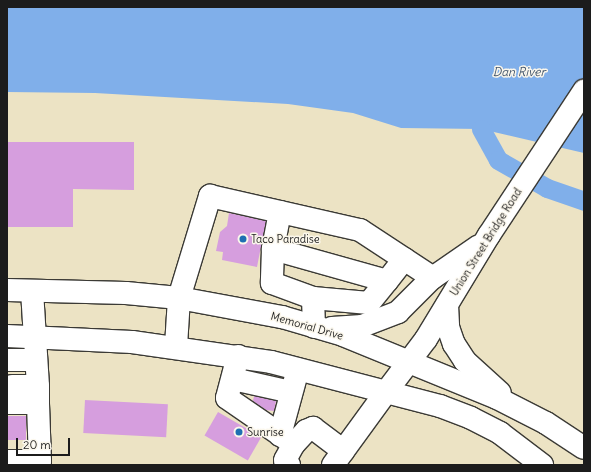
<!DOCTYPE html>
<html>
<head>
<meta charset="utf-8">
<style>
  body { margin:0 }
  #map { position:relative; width:591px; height:472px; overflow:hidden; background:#ece3c4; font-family:Delius,sans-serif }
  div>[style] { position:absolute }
  .water>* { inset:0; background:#80afea }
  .canal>* { height:19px; margin:-9.5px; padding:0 9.5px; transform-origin:9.5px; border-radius:9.5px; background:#80afea }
  .building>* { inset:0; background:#d69ede; transform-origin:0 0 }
  .roads { filter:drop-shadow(1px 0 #3b3a35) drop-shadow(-1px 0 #3b3a35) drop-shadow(0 1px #3b3a35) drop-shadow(0 -1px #3b3a35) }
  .minor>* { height:22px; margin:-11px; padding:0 11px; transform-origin:11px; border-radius:11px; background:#fff }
  .major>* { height:22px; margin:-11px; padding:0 11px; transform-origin:11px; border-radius:11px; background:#fff }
  .dots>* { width:11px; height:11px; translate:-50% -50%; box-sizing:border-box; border:2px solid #fbf7ec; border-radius:50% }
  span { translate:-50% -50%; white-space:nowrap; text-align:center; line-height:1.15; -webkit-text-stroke:3px #fbf7ec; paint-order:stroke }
  .poi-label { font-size:11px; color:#1c1c1c }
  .left { translate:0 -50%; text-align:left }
  .street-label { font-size:11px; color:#1c1c1c }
  .water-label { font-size:12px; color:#44576e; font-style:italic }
  .frame { position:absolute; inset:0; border:8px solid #1c1c1c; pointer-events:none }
  .scale { position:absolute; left:16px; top:438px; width:54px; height:18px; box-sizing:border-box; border:2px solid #1c1c1c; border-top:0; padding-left:5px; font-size:12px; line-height:14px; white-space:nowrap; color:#1c1c1c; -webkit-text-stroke:3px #fbf7ec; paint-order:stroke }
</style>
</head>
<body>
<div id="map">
  <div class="water">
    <i style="clip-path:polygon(7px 7px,584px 7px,584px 153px,481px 129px,401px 128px,353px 113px,288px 104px,95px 93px,7px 92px)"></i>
  </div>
  <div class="canal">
    <i style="left:481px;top:129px;width:35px;rotate:61deg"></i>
    <i style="left:498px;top:160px;width:56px;rotate:29.7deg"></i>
    <i style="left:547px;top:188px;width:39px;rotate:19deg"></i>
  </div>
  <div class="building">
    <i style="clip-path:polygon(7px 142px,134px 142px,134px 190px,73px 189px,73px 227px,7px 227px)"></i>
    <i style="clip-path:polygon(229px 213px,266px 221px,257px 267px,222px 260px,223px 252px,216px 251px,220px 232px,227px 226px)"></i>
    <i style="clip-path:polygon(254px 396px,276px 401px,274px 411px,266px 410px,253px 401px)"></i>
    <i style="left:85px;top:400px;width:83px;height:33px;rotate:3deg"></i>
    <i style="left:218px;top:412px;width:50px;height:27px;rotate:30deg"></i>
    <i style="left:7px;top:416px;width:19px;height:24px"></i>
  </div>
  <div class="roads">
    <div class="minor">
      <i style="left:280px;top:212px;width:38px;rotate:101deg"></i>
      <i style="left:273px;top:249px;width:118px;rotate:15.7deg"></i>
      <i style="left:387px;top:281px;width:28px;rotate:-52deg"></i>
      <i style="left:273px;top:249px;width:34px;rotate:92deg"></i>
      <i style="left:272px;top:283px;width:44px;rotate:20.1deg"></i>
      <i style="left:313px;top:298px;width:29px;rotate:88deg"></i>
      <i style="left:313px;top:298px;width:56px;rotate:5.1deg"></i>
      <i style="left:369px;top:303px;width:28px;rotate:-51deg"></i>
      <i style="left:176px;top:346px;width:48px;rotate:-86.4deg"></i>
      <i style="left:179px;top:298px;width:107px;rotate:-73.1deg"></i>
      <i style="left:210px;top:196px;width:154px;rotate:12.8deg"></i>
      <i style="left:360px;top:230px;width:87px;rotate:33.3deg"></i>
      <i style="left:238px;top:356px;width:43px;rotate:104.7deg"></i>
      <i style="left:227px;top:398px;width:81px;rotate:34.5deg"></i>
      <i style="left:294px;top:444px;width:18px;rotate:-47deg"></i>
      <i style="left:306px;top:431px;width:8px;rotate:-23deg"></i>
      <i style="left:313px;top:428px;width:38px;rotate:37deg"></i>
      <i style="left:7px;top:360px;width:28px"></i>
      <i style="left:233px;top:379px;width:59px;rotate:12.6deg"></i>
      <i style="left:12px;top:386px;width:26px"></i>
      <i style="left:38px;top:386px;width:95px;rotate:-93.6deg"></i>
      <i style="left:7px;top:403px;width:31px"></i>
      <i style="left:38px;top:403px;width:14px;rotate:-90deg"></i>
      <i style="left:280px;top:435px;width:68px;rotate:-74.7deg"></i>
      <i style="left:7px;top:461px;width:33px"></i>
      <i style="left:40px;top:461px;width:58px;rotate:-92deg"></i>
      <i style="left:289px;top:465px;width:6px;rotate:-129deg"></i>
      <i style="left:285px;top:460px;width:18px;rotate:-61deg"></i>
      <i style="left:333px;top:465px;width:90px;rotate:-54deg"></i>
    </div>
    <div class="major">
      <i style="left:7px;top:290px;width:119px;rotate:1.4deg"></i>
      <i style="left:126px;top:293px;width:53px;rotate:5.4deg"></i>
      <i style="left:179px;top:298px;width:105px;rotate:10.5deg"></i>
      <i style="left:282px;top:317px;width:64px;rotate:16.4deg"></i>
      <i style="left:343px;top:335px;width:166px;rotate:22.2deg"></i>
      <i style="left:497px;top:398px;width:55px;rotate:27deg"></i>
      <i style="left:546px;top:423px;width:45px;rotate:33.3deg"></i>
      <i style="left:447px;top:305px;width:22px;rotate:87deg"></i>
      <i style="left:448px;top:327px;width:18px;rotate:71deg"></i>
      <i style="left:454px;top:344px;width:20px;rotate:57deg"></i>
      <i style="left:465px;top:361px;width:47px;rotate:42.4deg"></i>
      <i style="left:332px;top:328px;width:30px;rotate:-4deg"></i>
      <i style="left:362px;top:326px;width:39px;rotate:-21deg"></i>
      <i style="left:398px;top:312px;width:47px;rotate:-45deg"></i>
      <i style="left:431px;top:279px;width:58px;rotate:-34.5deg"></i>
      <i style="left:7px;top:336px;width:125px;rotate:2.7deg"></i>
      <i style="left:132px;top:342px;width:140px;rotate:8.2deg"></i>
      <i style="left:271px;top:362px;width:175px;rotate:14.6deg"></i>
      <i style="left:440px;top:406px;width:33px;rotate:21deg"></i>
      <i style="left:471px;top:418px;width:33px;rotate:27deg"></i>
      <i style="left:500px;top:433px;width:53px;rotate:37.3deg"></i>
      <i style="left:386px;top:392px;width:66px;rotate:-53deg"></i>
      <i style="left:426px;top:339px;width:122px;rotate:-58.8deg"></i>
      <i style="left:489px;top:235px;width:173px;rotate:-56.6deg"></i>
    </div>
  </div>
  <div class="dots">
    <i style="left:243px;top:239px;background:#1f6fb2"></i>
    <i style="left:239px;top:432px;background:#1f6fb2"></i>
  </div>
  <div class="poi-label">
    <span class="left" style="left:251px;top:239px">Taco Paradise</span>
    <span class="left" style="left:247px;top:432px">Sunrise</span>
  </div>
  <div class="street-label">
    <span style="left:486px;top:242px;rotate:-58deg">Union Street Bridge Road</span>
    <span style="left:307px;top:326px;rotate:16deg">Memorial Drive</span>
  </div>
  <div class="water-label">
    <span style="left:519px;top:72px">Dan River</span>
  </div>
  <div class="frame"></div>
  <div class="scale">20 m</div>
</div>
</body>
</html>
